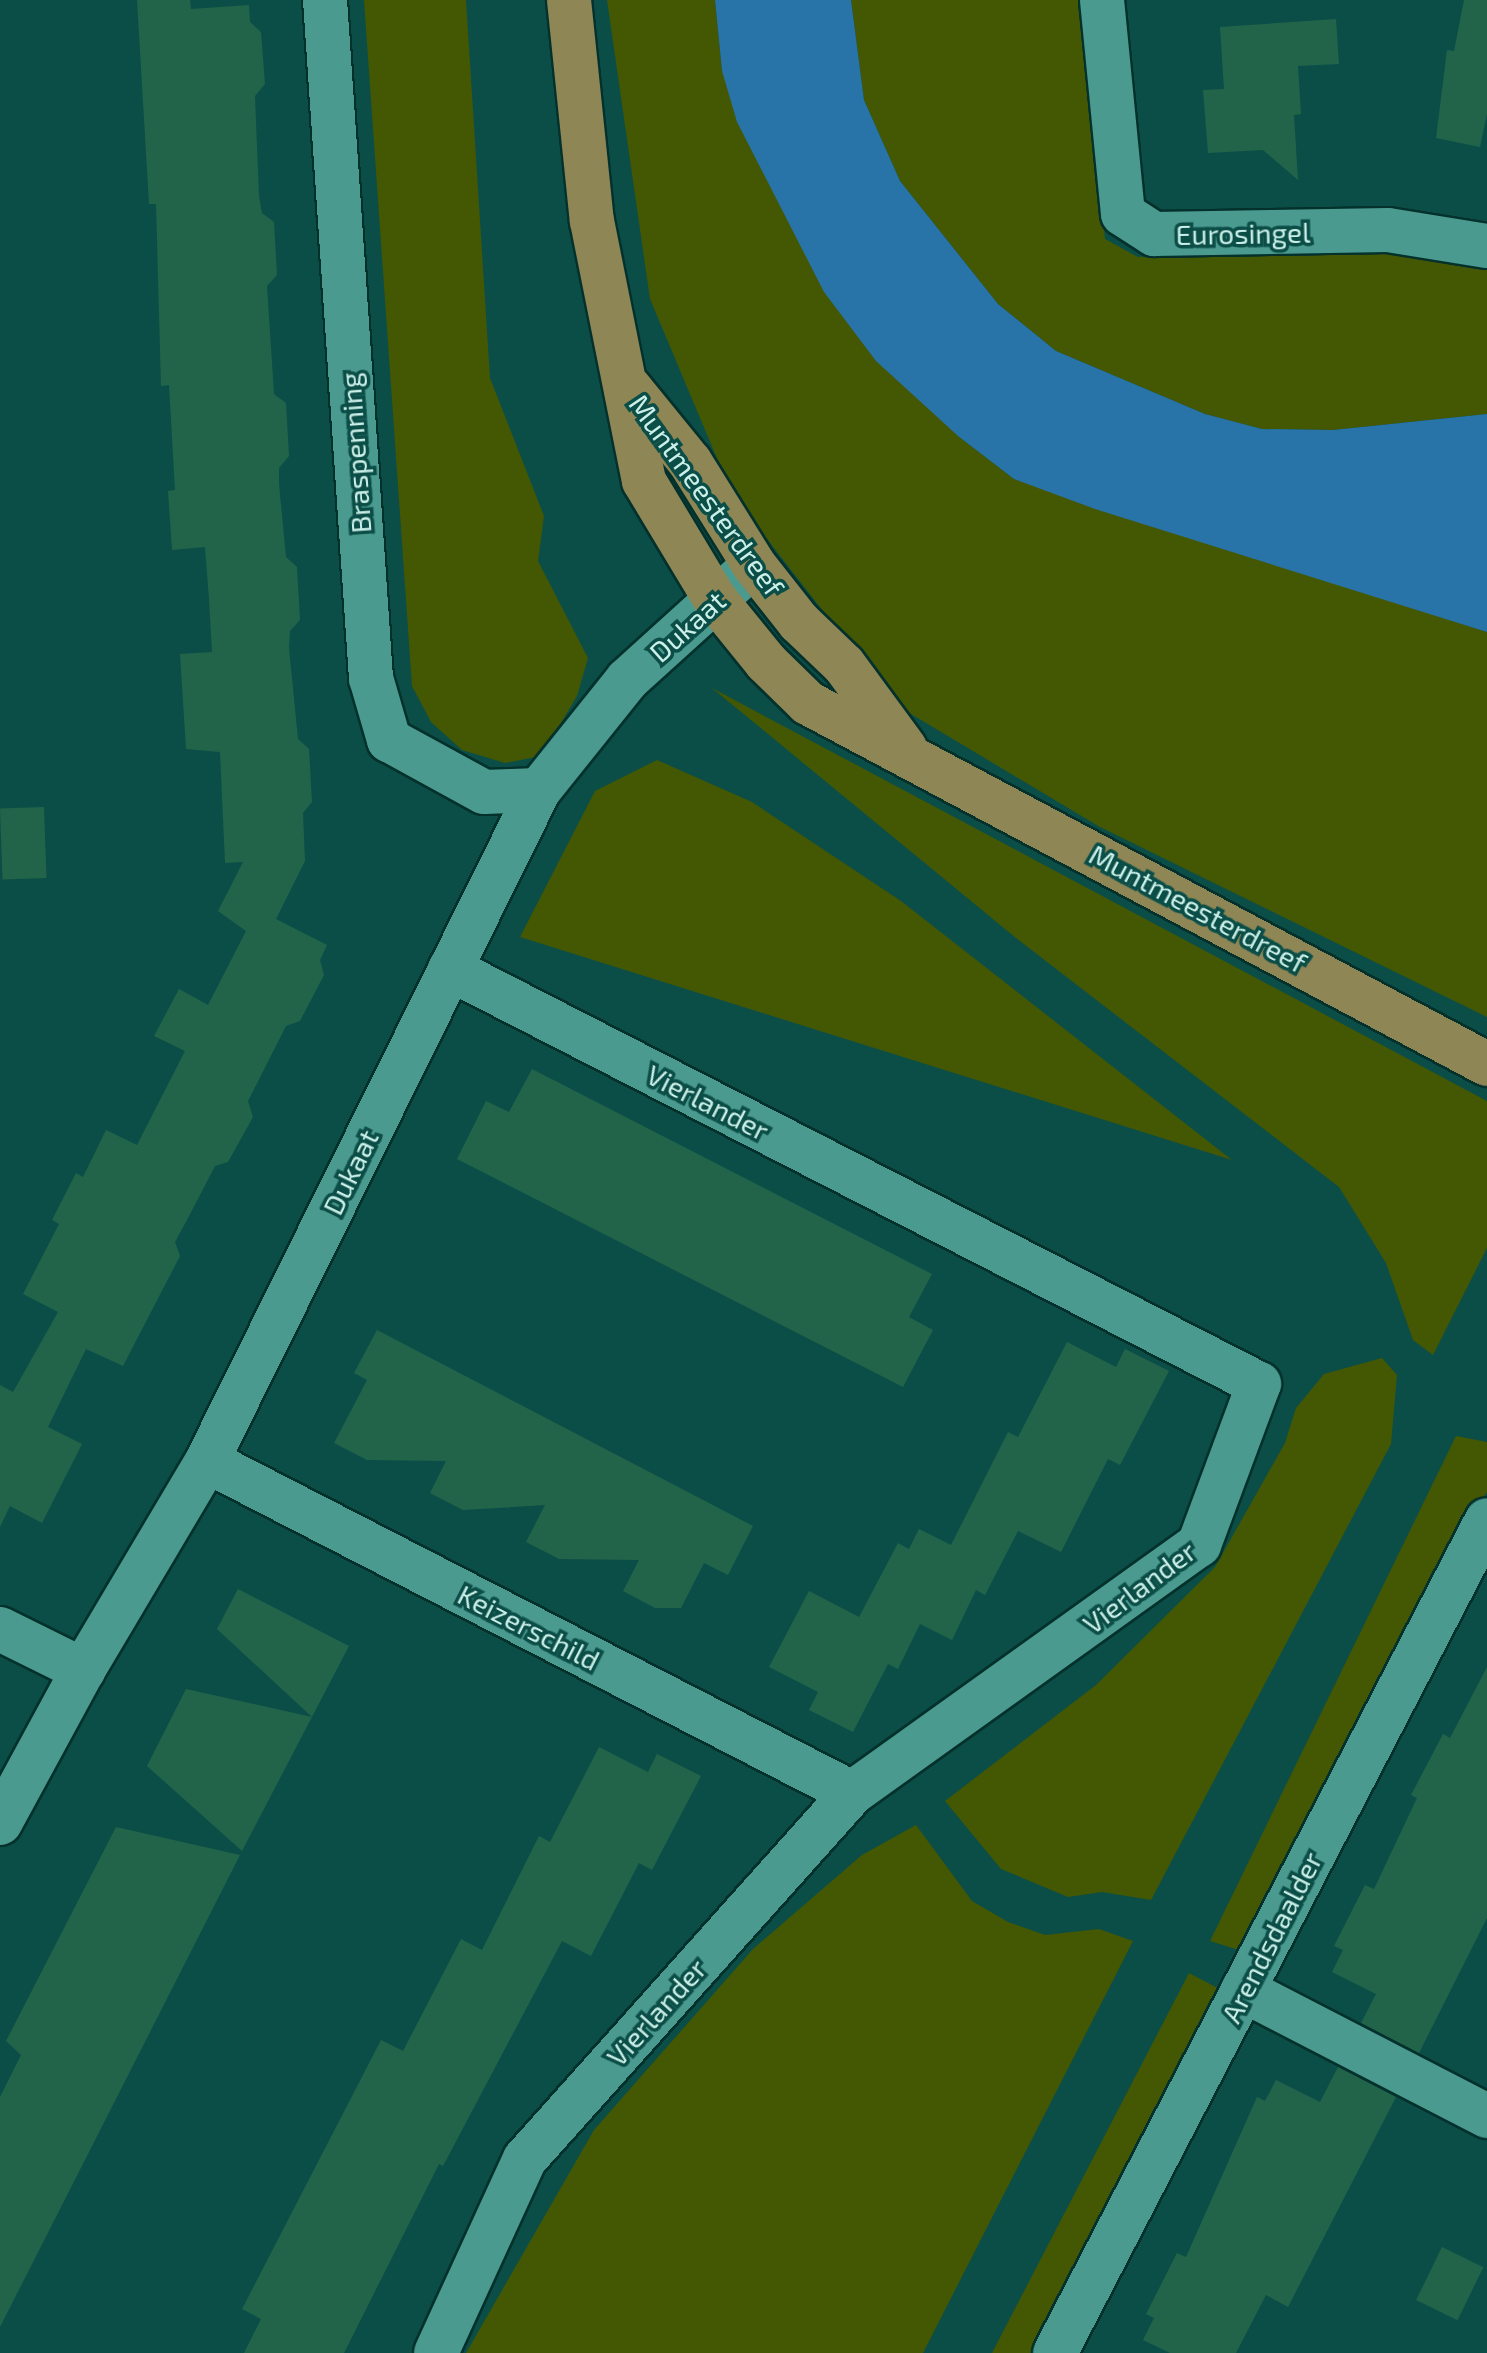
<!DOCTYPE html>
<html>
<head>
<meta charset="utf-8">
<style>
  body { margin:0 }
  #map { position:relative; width:1487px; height:2353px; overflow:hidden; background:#0b4e47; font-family:"Exo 2",sans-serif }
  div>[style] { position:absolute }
  .green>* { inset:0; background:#445703 }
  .water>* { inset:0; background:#2873a7 }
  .building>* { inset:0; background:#22644a; transform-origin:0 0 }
  .roads { filter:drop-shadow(2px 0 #04312c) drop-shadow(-2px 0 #04312c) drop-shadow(0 2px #04312c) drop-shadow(0 -2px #04312c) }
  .minor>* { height:44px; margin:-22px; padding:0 22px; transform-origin:22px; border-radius:22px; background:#4b9a8f }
  .major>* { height:44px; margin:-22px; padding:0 22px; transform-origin:22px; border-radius:22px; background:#8f8655 }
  span { translate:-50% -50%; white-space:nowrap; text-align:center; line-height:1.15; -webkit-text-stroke:7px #0b4e47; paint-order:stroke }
  .street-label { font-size:28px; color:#cbf0e9 }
</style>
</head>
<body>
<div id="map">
  <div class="green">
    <i style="clip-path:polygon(364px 0,466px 0,490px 378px,544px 516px,538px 561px,588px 658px,577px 696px,541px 756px,505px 763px,462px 750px,431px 722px,412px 686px)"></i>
    <i style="clip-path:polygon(607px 0,715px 0,722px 71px,958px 436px,1014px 479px,1487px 632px,1487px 1017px,1100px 827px,896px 705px,732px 494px,650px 299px)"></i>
    <i style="clip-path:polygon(851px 0,1082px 0,1105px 239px,1138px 257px,1393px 249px,1487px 262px,1487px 414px,1333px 430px,1262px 429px,1205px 414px,1056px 351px,998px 304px,900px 181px,864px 100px)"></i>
    <i style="clip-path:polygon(712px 688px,1487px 1101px,1487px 1248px,1433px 1355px,1413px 1340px,1386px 1263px,1339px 1187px,1016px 938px)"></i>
    <i style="clip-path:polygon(657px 760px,752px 802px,901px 901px,1232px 1160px,520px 937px,595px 791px)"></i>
    <i style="clip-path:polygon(1382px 1358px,1397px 1375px,1391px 1444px,1151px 1900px,1102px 1892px,1068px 1897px,1001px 1869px,945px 1801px,1096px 1685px,1215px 1567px,1285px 1443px,1296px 1408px,1324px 1374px)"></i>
    <i style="clip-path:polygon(1456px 1436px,1487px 1442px,1487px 1492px,1245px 1952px,1210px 1941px)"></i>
    <i style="clip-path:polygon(916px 1825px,972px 1901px,1008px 1922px,1045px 1935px,1099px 1929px,1133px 1941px,923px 2353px,466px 2353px,594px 2130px,753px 1949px,862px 1855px)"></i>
    <i style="clip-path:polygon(1189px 1973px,1231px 1995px,1052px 2353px,992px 2353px)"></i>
  </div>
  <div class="water">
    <i style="clip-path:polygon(715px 0,851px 0,864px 100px,900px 181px,998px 304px,1056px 351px,1205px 414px,1262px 429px,1333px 430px,1487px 414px,1487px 632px,1095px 509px,1014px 479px,958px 436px,876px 361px,824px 292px,737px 122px,722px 71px)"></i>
  </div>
  <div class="building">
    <i style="clip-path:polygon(137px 0,190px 0,191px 9px,249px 5px,250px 22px,261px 32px,265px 84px,255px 96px,259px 196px,262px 213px,274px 222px,277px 275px,267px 286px,274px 394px,286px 403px,289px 456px,279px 468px,279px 484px,286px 557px,297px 567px,300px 620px,290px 631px,289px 648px,298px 739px,309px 749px,312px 802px,303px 813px,305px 861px,276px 919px,327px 945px,320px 960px,324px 975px,300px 1021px,286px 1026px,248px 1101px,253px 1117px,228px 1162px,215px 1166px,187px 1220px,175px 1242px,180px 1256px,123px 1366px,86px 1349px,48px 1427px,82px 1444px,42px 1523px,10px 1506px,0 1527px,0 1385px,13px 1392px,58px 1312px,23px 1294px,59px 1224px,52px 1220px,76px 1173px,83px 1177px,106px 1130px,137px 1145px,185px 1051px,154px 1036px,179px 989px,208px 1005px,246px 931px,218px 911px,243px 862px,225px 863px,220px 752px,186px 749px,180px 654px,212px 652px,209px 599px,205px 547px,172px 550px,168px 491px,175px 490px,169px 385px,161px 386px,156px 204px,149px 204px)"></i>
    <i style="clip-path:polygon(1464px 0,1487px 0,1487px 114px,1480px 147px,1436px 138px,1447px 50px,1454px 51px)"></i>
    <i style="clip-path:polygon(1336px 19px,1339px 64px,1298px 66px,1301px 114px,1294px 115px,1298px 180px,1263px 150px,1208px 153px,1203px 90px,1224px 89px,1220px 27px)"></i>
    <i style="left:44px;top:807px;width:71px;height:44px;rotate:88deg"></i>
    <i style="clip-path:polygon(532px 1069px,932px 1274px,909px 1317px,933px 1330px,903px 1387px,457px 1159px,486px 1101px,509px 1112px)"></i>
    <i style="clip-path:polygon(377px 1330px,753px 1526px,728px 1575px,704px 1563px,681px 1608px,655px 1608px,623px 1591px,639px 1560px,559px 1559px,526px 1542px,545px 1505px,463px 1510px,430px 1493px,446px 1461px,367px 1460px,334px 1443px,367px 1380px,354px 1373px)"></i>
    <i style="clip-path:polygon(1067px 1342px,1116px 1367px,1125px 1349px,1169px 1371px,1120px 1465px,1108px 1459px,1061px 1552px,1018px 1531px,985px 1595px,976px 1590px,952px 1640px,920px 1624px,898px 1669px,888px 1664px,853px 1732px,809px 1710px,818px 1692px,769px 1667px,809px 1591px,859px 1617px,898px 1543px,909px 1549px,919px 1529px,951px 1545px,1008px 1432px,1018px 1437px)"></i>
    <i style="clip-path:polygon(238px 1589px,349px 1646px,242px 1851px,147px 1766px,186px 1689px,312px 1717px,217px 1629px)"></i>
    <i style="clip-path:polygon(1487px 1667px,1487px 1918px,1419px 2053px,1361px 2023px,1376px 1994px,1332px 1972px,1343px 1950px,1334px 1946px,1365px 1885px,1374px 1889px,1417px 1798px,1411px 1795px,1443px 1734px,1450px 1738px)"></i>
    <i style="clip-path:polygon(599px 1747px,648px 1772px,657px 1754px,701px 1776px,652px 1870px,639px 1863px,591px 1956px,562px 1941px,443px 2166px,439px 2164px,344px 2353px,244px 2353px,261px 2319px,242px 2309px,381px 2040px,403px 2051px,461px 1939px,482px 1950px,539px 1836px,550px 1842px)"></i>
    <i style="clip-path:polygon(116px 1827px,240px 1855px,0 2327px,0 2097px,21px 2055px,6px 2041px)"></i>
    <i style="clip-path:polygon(1338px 2067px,1396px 2097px,1288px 2307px,1266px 2295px,1236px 2353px,1170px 2353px,1143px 2340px,1154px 2318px,1146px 2314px,1177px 2253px,1186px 2257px,1257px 2097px,1265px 2101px,1276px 2080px,1320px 2102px)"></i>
    <i style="left:1442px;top:2247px;width:46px;height:59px;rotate:26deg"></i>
  </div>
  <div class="roads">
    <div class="minor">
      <i style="left:325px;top:0;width:680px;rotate:86.12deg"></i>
      <i style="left:371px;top:678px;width:65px;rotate:73.8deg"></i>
      <i style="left:389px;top:740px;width:108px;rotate:28.7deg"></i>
      <i style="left:484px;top:792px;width:55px;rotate:-2.1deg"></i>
      <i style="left:1102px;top:0;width:215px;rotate:84.4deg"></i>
      <i style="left:1123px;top:214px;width:37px;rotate:33deg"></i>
      <i style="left:1154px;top:234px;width:234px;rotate:-1deg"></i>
      <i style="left:1388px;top:230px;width:100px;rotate:9.2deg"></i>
      <i style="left:207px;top:1461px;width:725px;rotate:27.24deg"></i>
      <i style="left:0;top:1629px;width:93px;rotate:26.3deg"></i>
      <i style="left:0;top:1823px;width:174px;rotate:-61.5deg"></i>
      <i style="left:83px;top:1670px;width:243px;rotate:-59.3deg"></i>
      <i style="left:207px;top:1461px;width:749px;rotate:-63.67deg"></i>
      <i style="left:539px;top:790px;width:141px;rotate:-51.3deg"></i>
      <i style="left:627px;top:680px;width:171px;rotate:-42.2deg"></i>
      <i style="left:1243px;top:1990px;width:275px;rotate:27.3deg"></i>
      <i style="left:436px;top:2353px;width:213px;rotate:-65.4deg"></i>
      <i style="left:525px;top:2159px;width:491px;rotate:-48.2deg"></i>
      <i style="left:852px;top:1793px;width:427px;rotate:-35.6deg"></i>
      <i style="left:1199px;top:1545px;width:172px;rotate:-69.6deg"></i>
      <i style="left:1259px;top:1384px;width:909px;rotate:-152.84deg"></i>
      <i style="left:1055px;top:2353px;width:938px;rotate:-62.59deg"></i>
    </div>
    <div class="major">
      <i style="left:569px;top:0;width:222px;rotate:84.1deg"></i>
      <i style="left:592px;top:221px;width:265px;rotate:78.7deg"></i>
      <i style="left:644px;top:481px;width:138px;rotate:59deg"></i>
      <i style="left:715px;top:599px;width:81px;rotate:51deg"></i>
      <i style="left:766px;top:662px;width:59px;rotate:44.3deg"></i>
      <i style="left:808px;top:703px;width:769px;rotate:28deg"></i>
      <i style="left:629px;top:387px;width:97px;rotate:50.9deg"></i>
      <i style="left:690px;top:462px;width:121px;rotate:58.1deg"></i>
      <i style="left:754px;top:565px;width:73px;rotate:51.7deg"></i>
      <i style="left:799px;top:622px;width:62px;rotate:43.7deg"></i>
      <i style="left:844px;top:665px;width:103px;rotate:53.7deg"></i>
    </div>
  </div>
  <div class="street-label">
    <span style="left:1243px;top:233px;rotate:-1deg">Eurosingel</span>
    <span style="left:355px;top:453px;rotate:-94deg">Braspenning</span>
    <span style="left:707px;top:495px;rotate:54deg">Muntmeesterdreef</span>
    <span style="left:687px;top:626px;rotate:-42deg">Dukaat</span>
    <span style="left:1198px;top:908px;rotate:28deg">Muntmeesterdreef</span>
    <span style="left:708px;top:1102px;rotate:27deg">Vierlander</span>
    <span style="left:350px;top:1172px;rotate:-64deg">Dukaat</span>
    <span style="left:1139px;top:1587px;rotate:-37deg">Vierlander</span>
    <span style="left:529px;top:1627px;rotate:27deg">Keizerschild</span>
    <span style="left:1271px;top:1937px;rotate:-63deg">Arendsdaalder</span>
    <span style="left:656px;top:2012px;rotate:-48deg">Vierlander</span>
  </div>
</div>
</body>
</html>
